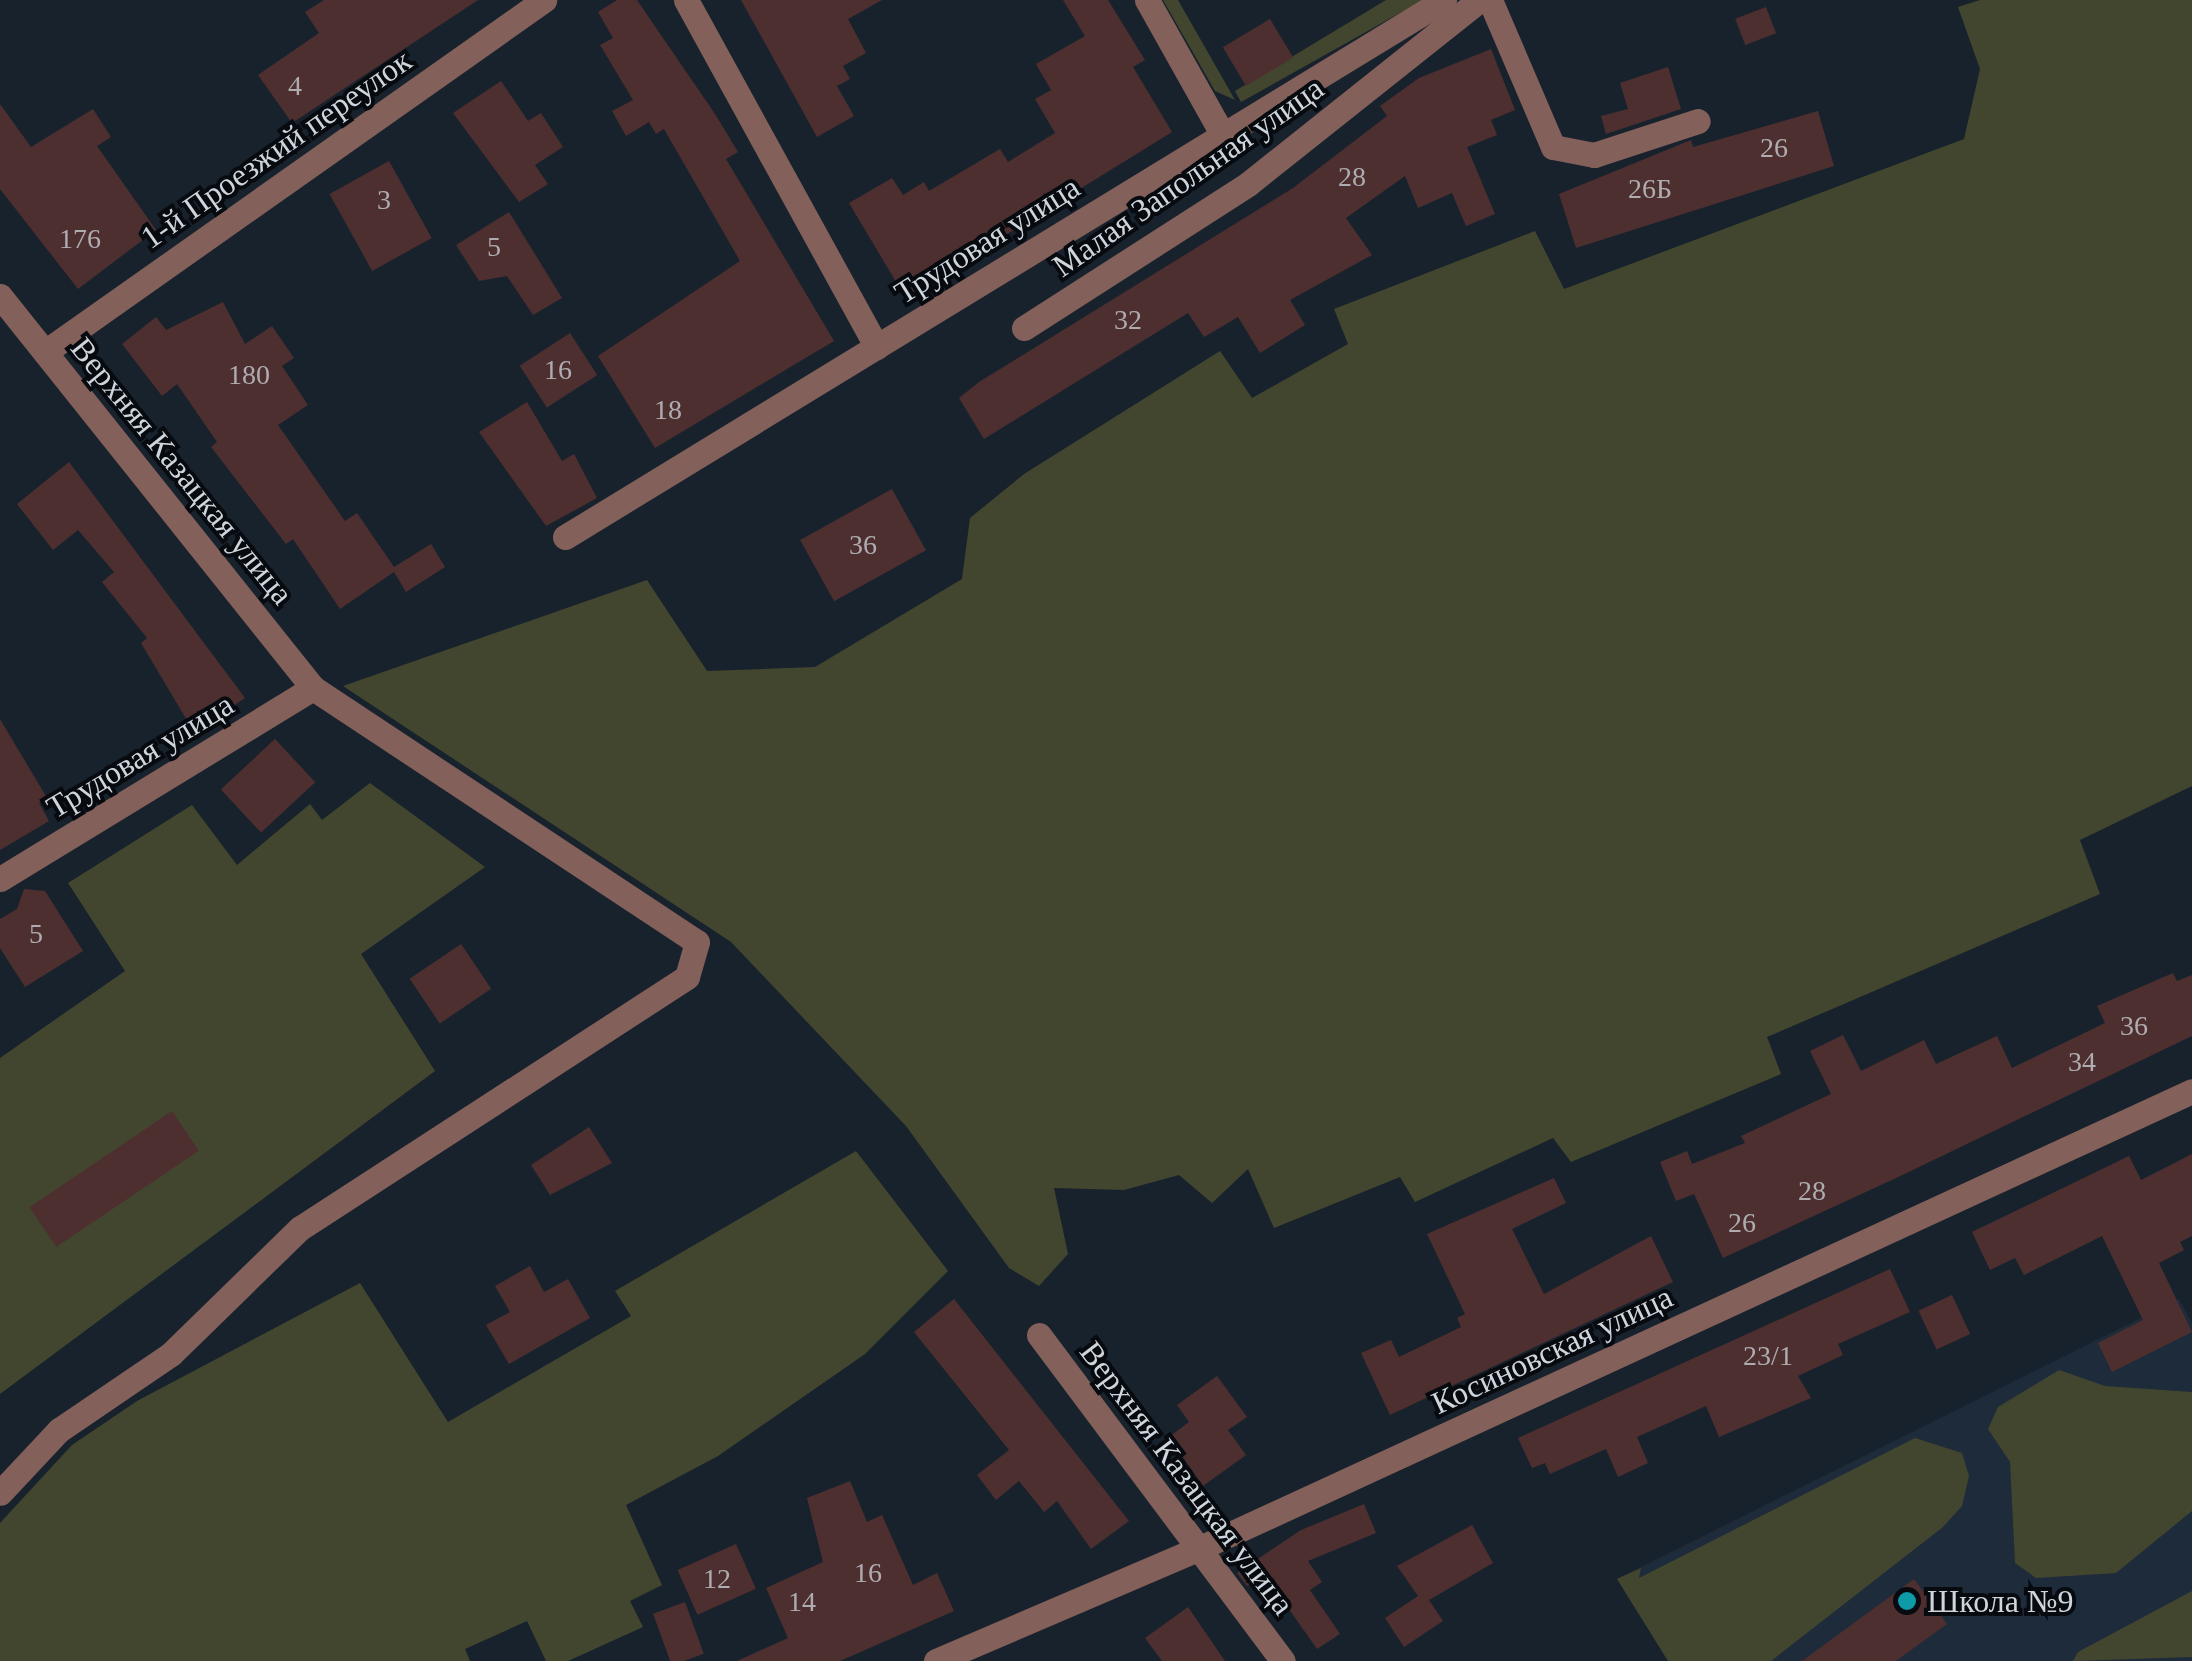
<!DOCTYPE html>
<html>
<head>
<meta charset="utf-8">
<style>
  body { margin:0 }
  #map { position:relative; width:2192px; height:1661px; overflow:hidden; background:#18222d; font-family:Georgia,serif }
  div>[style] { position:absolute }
  .built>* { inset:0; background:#1d2b3b }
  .green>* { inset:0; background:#43462e }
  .building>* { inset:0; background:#4e2f2f; transform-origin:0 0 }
  .minor>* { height:25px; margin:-12.5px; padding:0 12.5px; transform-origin:12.5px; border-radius:12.5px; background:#836059 }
  .dots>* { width:28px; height:28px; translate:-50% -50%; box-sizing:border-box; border:5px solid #070b10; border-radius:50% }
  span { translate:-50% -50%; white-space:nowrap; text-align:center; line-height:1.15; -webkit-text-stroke:8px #070b10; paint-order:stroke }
  .number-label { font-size:28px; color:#aeacb1 }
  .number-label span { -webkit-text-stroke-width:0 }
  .street-label { font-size:32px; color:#ced5dc }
  .poi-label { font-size:32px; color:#ced5dc }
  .left { translate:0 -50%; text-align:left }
</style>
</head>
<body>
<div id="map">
  <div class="built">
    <i style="clip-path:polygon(2179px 1299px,2192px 1323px,2192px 1661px,1668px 1661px,1617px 1579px)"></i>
  </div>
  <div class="green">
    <i style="clip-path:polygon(1163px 0,1178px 0,1235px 100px,1215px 91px)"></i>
    <i style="clip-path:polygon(1386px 0,1423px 0,1241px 102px,1235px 91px)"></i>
    <i style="clip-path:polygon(1980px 0,2192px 0,2192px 786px,2080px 840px,2100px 894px,1767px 1037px,1781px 1074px,1571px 1162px,1553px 1138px,1415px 1202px,1400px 1177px,1274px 1228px,1248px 1169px,1212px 1203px,1179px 1175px,1124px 1190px,1054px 1188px,1068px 1254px,1039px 1286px,1009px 1268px,906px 1126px,731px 942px,343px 686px,647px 580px,707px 671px,815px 667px,962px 579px,970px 518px,1024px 474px,1220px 351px,1252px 398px,1348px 344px,1334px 309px,1535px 231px,1564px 289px,1964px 139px,1980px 69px,1958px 7px)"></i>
    <i style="clip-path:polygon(370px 783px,485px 867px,361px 954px,435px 1071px,0 1394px,0 1058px,125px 971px,68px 883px,192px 805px,237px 865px,310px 804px,322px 820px)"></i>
    <i style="clip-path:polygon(856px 1151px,948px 1271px,865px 1354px,718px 1456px,626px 1505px,662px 1585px,630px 1601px,643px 1627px,568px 1661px,546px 1661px,527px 1621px,465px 1649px,470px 1661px,0 1661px,0 1523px,72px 1445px,137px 1401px,360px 1283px,448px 1422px,631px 1316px,615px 1291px)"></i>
    <i style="clip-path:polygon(2059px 1370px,2105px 1386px,2192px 1392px,2192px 1511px,2116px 1573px,2036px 1578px,2015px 1563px,2010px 1462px,1988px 1429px,1998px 1407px)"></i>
    <i style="clip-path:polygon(1915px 1438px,1962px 1453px,1969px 1476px,1962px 1506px,1943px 1527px,1771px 1661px,1668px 1661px,1617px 1579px,1641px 1568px,1639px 1578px)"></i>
    <i style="clip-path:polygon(2192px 1591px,2192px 1657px,2073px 1661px,2078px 1652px)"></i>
  </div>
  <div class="building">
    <i style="clip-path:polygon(324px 0,478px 0,292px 123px,258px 75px,319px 33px,305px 12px)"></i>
    <i style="clip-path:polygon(617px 0,637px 0,715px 114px,738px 152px,726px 159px,834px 341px,655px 448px,598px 356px,740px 261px,664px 129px,656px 134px,649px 122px,626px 136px,612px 111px,633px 100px,600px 45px,613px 38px,598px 12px)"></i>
    <i style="clip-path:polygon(741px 0,882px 0,848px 19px,866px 53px,843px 66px,850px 79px,837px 86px,854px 116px,817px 137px)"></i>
    <i style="clip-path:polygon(1063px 0,1108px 0,1145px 60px,1133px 67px,1172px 132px,905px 297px,849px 203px,892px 178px,903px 195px,924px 182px,929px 191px,1000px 149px,1008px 162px,1055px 133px,1035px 99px,1051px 90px,1036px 64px,1085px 36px)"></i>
    <i style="left:1766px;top:7px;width:28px;height:33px;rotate:69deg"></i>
    <i style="left:1270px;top:19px;width:45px;height:55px;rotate:59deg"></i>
    <i style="clip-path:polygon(1491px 49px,1515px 110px,1491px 120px,1497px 135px,1467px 147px,1495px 214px,1466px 226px,1452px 193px,1418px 208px,1405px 176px,1346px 218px,1372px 255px,1290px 300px,1305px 325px,1260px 353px,1238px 317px,1204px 337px,1188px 313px,984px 439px,959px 398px,979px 382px,1293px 188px,1387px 116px,1380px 106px,1419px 78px)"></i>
    <i style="clip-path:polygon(1668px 67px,1681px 109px,1606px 134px,1601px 116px,1628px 109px,1620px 83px)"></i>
    <i style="clip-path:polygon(501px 81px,528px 121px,541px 113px,563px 147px,535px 165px,548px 184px,519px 202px,453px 113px)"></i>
    <i style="clip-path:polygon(0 104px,31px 147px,93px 109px,111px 137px,97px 146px,156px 230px,78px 289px,0 189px)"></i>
    <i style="clip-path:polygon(1818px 111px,1834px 166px,1576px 248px,1559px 194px,1691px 140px,1693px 147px)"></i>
    <i style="left:389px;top:161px;width:88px;height:68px;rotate:61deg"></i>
    <i style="clip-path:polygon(509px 212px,562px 298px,533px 315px,507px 276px,479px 281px,456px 245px)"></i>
    <i style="clip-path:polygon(223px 302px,245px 344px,272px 326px,294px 358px,282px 366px,308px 405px,278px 425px,345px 521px,357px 513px,394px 567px,431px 544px,445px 567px,406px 592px,394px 572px,340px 609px,293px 539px,286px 544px,211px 447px,217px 442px,177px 384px,162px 396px,122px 344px,156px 317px,166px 330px)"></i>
    <i style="left:570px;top:333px;width:50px;height:60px;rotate:57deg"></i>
    <i style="clip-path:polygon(527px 402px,562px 461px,574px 454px,597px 498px,546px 526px,479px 432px)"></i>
    <i style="clip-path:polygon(69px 462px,245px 698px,194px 732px,141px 643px,147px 638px,102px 582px,114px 572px,78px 530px,53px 550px,17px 504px)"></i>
    <i style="left:892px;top:489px;width:70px;height:105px;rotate:61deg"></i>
    <i style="clip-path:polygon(0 719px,47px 798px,39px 803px,49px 821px,0 850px)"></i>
    <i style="left:275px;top:739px;width:59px;height:74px;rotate:47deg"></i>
    <i style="clip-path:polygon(24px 889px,45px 891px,83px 951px,25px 987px,0 948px,0 919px,17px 909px)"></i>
    <i style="left:461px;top:944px;width:54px;height:62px;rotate:56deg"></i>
    <i style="clip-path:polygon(2173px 973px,2177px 981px,2192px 975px,2192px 1036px,1894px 1179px,1723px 1258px,1694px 1194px,1676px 1201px,1660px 1162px,1687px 1151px,1692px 1164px,1745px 1143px,1741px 1136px,1831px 1094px,1810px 1051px,1843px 1035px,1861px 1071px,1924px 1040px,1936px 1064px,1997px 1036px,2012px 1068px,2105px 1023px,2097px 1006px)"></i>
    <i style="left:172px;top:1111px;width:48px;height:172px;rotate:56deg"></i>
    <i style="clip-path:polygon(589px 1127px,612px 1163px,550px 1195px,531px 1165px)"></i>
    <i style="clip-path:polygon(2192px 1154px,2192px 1236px,2180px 1242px,2184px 1250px,2159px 1263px,2192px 1332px,2112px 1372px,2098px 1343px,2143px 1320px,2102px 1236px,2024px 1275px,2015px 1258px,1990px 1270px,1972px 1232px,2129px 1156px,2141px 1180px)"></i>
    <i style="clip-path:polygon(1554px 1178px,1566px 1203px,1512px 1229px,1544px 1294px,1651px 1236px,1673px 1282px,1390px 1415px,1361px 1353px,1391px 1340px,1399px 1357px,1461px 1327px,1457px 1318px,1465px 1314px,1427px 1234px)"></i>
    <i style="clip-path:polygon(530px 1266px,544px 1292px,568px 1279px,590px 1318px,509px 1364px,486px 1325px,510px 1312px,495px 1286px)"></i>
    <i style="clip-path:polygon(1890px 1269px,1910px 1312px,1838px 1344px,1843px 1355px,1798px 1376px,1811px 1398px,1719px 1437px,1706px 1406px,1637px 1437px,1648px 1463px,1618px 1477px,1606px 1449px,1550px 1474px,1545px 1463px,1532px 1468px,1518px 1438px)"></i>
    <i style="left:1952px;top:1295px;width:43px;height:37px;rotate:65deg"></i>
    <i style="clip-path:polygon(954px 1299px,1129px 1521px,1091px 1549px,1057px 1501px,1044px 1512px,1019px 1481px,996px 1500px,977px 1475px,1009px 1450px,914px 1332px)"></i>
    <i style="clip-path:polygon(1217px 1376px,1247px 1417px,1228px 1430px,1246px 1455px,1203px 1486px,1169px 1437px,1189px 1422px,1177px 1405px)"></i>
    <i style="clip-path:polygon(850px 1481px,867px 1522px,882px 1515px,913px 1585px,937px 1573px,954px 1611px,840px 1661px,737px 1661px,788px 1638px,766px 1588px,823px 1562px,807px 1498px)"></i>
    <i style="clip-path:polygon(1364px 1504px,1376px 1533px,1308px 1561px,1322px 1582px,1310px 1590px,1340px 1634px,1317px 1649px,1267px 1578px,1247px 1586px,1237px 1573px,1301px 1530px)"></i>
    <i style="clip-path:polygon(1472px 1525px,1493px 1563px,1429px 1600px,1443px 1621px,1404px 1647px,1385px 1618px,1418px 1596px,1397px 1566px)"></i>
    <i style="left:736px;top:1544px;width:49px;height:64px;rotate:66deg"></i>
    <i style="clip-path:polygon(1914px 1579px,1947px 1624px,1896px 1661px,1802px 1661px)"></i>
    <i style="left:685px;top:1602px;width:55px;height:34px;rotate:70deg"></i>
    <i style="clip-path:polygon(1188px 1607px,1225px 1661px,1162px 1661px,1145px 1638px)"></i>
  </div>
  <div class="minor">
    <i style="left:686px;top:0;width:396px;rotate:61.2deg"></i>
    <i style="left:1147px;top:0;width:151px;rotate:60.7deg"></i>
    <i style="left:1490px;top:0;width:160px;rotate:66.8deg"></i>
    <i style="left:1553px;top:147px;width:42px;rotate:11deg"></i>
    <i style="left:1594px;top:155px;width:109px;rotate:-18.1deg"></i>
    <i style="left:0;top:296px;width:502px;rotate:51.39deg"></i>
    <i style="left:313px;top:688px;width:460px;rotate:33.5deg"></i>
    <i style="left:697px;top:942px;width:36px;rotate:106deg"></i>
    <i style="left:687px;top:977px;width:461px;rotate:147deg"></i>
    <i style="left:300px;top:1228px;width:180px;rotate:135.7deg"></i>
    <i style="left:171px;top:1354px;width:135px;rotate:145.8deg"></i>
    <i style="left:59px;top:1430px;width:86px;rotate:133.1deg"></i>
    <i style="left:1024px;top:328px;width:266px;rotate:-32.7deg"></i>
    <i style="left:1248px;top:184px;width:295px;rotate:-38.5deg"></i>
    <i style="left:45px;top:352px;width:611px;rotate:-35.2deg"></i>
    <i style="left:565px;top:537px;width:1030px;rotate:-31.42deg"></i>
    <i style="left:0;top:879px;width:367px;rotate:-31.4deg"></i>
    <i style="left:1039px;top:1335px;width:407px;rotate:53.2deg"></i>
    <i style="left:936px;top:1661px;width:287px;rotate:-23.2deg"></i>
    <i style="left:1200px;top:1548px;width:1092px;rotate:-24.73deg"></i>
  </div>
  <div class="dots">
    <i style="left:1907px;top:1601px;background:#0f9aa8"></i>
  </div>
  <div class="number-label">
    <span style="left:295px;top:86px">4</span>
    <span style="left:1774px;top:148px">26</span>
    <span style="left:1352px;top:177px">28</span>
    <span style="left:1650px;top:189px">26Б</span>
    <span style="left:384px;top:200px">3</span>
    <span style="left:80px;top:239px">176</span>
    <span style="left:494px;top:247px">5</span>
    <span style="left:1128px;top:320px">32</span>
    <span style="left:558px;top:370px">16</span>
    <span style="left:249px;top:375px">180</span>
    <span style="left:668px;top:410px">18</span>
    <span style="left:863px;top:545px">36</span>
    <span style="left:36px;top:934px">5</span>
    <span style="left:2134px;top:1026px">36</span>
    <span style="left:2082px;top:1062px">34</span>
    <span style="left:1812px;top:1191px">28</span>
    <span style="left:1742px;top:1223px">26</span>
    <span style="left:1768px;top:1356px">23/1</span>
    <span style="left:868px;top:1573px">16</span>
    <span style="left:717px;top:1579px">12</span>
    <span style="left:802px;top:1602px">14</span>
  </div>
  <div class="street-label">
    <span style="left:276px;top:149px;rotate:-35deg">1-й Проезжий переулок</span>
    <span style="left:1188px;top:177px;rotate:-35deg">Малая Запольная улица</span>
    <span style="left:987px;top:240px;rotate:-32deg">Трудовая улица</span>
    <span style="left:182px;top:471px;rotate:51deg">Верхняя Казацкая улица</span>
    <span style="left:140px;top:756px;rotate:-31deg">Трудовая улица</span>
    <span style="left:1552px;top:1350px;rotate:-25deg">Косиновская улица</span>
    <span style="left:1187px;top:1478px;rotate:53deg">Верхняя Казацкая улица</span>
  </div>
  <div class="poi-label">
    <span class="left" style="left:1927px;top:1601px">Школа №9</span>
  </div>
</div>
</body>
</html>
